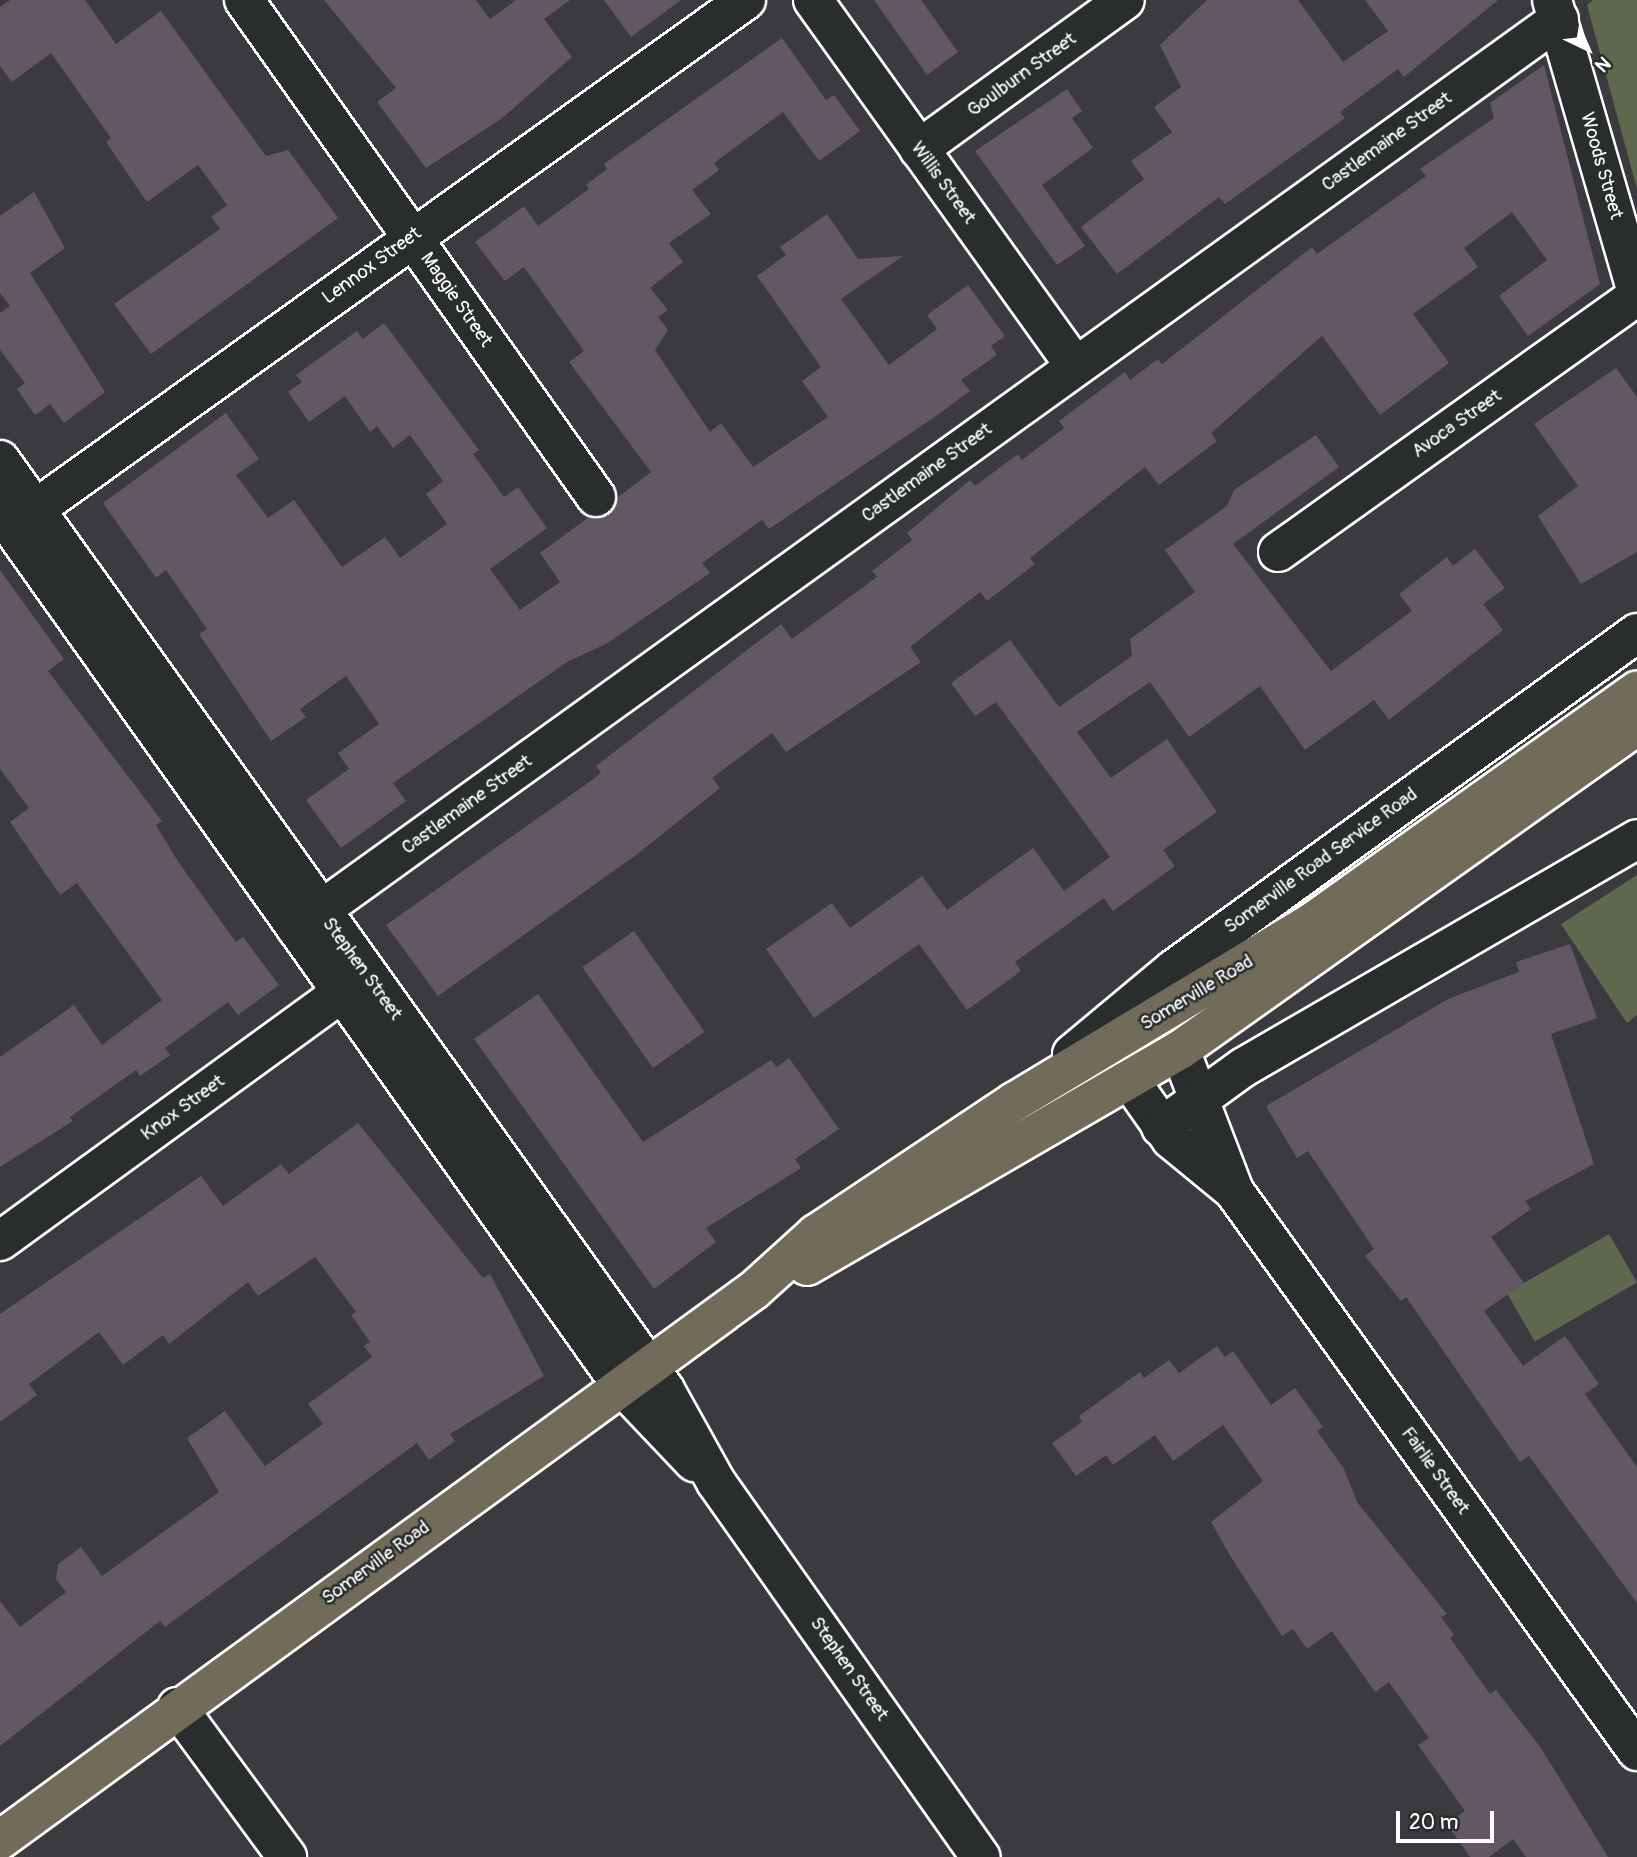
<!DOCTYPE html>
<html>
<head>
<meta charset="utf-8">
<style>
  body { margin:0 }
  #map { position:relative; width:1637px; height:1857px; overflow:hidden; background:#3b3a3e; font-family:Pangolin,sans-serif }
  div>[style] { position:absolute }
  .green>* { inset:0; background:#5f684f; transform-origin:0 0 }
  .building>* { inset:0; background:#645764; transform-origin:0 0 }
  .roads { filter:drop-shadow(2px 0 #fff) drop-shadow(-2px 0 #fff) drop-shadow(0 2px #fff) drop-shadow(0 -2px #fff) }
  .minor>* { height:38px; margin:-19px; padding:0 19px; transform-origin:19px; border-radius:19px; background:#2a2d2e }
  .major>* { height:38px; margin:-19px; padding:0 19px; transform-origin:19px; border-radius:19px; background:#736b5a }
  span { translate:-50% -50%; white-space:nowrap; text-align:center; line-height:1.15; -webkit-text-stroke:5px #2a2d2e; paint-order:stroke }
  .street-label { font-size:19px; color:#fff }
  .north { position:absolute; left:1553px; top:14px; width:70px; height:70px; -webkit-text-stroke:5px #2a2d2e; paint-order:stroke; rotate:136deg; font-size:19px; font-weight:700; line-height:28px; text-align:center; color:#fff }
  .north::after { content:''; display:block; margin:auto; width:24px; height:32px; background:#fff; clip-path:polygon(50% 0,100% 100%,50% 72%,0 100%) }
  .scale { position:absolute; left:1396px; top:1811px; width:98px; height:32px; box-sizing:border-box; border:4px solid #fff; border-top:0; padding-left:9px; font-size:21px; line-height:24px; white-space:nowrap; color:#fff; -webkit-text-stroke:5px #2a2d2e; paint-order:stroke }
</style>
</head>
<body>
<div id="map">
  <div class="green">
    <i style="clip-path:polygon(1593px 0,1637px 0,1637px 189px,1587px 5px)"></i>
    <i style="clip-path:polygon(1637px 875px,1637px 1015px,1627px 1023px,1561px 924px)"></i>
    <i style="left:1609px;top:1234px;width:56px;height:118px;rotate:60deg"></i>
  </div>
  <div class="building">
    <i style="clip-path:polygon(10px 0,85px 0,116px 44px,161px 11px,266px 156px,288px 150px,338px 218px,151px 354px,114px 304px,220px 229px,211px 217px,227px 205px,198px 165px,147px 202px,106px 142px,111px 138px,51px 53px,12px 82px,0 66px,0 7px)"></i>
    <i style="clip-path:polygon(324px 0,476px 0,490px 19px,516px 0,570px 0,544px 19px,572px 57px,501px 119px,426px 168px,377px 102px,396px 88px)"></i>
    <i style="clip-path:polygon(604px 0,681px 0,631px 37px)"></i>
    <i style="clip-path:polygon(874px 0,921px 0,958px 52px,927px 75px)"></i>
    <i style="clip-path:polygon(1207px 0,1298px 0,1343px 62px,1388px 31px,1365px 0,1498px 0,1404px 77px,1398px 69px,1340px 112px,1345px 118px,1323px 134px,1225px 204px,1219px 197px,1117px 274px,1081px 227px,1144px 179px,1131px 161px,1172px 132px,1154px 107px,1181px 87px,1160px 45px)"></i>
    <i style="clip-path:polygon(782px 38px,826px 100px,834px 95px,860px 131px,819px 161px,783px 112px,714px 163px,719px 170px,692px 190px,711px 214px,669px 243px,683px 262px,650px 288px,668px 310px,658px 317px,668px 330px,655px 350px,710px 432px,721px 423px,753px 467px,828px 417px,802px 381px,821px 367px,757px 276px,786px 255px,780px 247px,827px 214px,858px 259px,903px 256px,841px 299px,889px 365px,937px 329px,927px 315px,968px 285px,1005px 336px,991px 346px,997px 355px,961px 380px,970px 391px,936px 416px,769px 529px,762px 520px,702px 563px,710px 573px,606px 644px,567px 662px,393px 783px,406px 801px,341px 848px,306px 800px,349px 769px,338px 753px,379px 724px,346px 676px,300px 709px,306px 717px,271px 741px,199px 634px,207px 629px,166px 570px,156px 578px,103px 503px,226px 413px,259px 459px,236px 475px,268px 518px,294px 500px,342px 567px,385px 537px,400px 558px,447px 524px,426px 494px,443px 481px,410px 435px,393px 448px,377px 426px,370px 432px,345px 396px,309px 422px,288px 392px,302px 382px,296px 375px,357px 331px,363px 339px,384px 323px,479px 450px,473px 454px,504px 497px,518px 487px,547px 528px,490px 569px,520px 610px,560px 582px,540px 553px,589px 517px,609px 514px,618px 497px,651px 472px,569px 362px,584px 351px,524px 267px,505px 281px,475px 242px,524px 206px,538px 226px,589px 189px,586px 185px,607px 169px,604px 164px)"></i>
    <i style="clip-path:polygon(1544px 65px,1600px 284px,1528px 336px,1499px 296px,1547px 260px,1512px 212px,1464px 248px,1478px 267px,1413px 314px,1449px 363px,1380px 415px,1322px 336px,1211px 433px,1217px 441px,1159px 485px,1145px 467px,1030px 558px,1035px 564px,987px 601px,980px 592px,910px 647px,921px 662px,786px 752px,772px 733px,712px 778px,720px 788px,636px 855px,438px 996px,386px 925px,592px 780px,601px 773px,596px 766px,781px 624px,792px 639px,877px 577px,872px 571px,912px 540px,907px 533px,970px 480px,975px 486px,1018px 454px,1022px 460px,1064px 428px,1059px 421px,1125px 372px,1130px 380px,1158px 359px,1162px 364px,1312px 247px,1317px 254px,1426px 176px,1420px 169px,1494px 118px,1490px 103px)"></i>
    <i style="clip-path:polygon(1067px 89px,1082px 111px,1072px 118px,1093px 148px,1042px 185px,1085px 246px,1057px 265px,975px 151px)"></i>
    <i style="clip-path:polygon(34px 192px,65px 248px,30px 273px,105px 392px,64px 423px,50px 404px,35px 415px,17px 389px,25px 383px,0 350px,0 313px,10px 306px,0 293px,0 216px)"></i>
    <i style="clip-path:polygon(1616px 368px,1637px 397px,1637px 552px,1581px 584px,1538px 516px,1578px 486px,1534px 424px)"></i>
    <i style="clip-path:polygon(1316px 435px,1339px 467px,1233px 544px,1331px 671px,1412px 611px,1399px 594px,1447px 557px,1453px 566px,1475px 549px,1505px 588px,1483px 604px,1503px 630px,1389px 720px,1374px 700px,1305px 750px,1260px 686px,1189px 737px,1150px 682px,1077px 732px,1111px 778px,1167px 739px,1217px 812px,1163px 850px,1175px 866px,1113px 911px,1104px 898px,1015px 962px,1021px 971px,967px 1010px,919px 944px,814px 1018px,766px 949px,832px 903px,850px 928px,922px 876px,947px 910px,1033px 848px,1064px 891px,1110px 857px,996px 702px,975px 716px,951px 683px,1010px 640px,1059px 707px,1132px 656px,1130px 639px,1195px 592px,1165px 550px,1227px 506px,1234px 490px)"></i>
    <i style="clip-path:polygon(0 570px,64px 659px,48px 671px,162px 821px,156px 825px,179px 863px,236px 942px,243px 937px,279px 985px,238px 1015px,228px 1002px,165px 1048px,170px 1055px,140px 1076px,136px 1070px,70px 1117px,73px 1121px,0 1167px,0 1057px,74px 1005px,102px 1045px,162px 1000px,77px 883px,60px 895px,10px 822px,29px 808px,0 769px)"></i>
    <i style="left:634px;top:931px;width:123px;height:63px;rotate:55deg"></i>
    <i style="clip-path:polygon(1570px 944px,1597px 1018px,1551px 1034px,1594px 1164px,1525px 1201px,1531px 1209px,1491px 1237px,1524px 1283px,1484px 1311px,1523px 1366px,1565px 1336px,1599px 1384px,1585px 1394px,1637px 1467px,1637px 1603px,1529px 1456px,1520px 1462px,1406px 1297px,1401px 1301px,1365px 1256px,1374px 1249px,1308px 1151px,1297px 1158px,1266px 1106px,1448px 999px,1519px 972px,1516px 962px)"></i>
    <i style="clip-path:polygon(538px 994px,643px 1142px,771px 1060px,777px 1067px,789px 1058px,839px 1129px,795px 1159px,801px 1168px,706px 1228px,716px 1242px,654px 1289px,474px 1039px)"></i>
    <i style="clip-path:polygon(358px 1123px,483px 1278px,490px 1274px,544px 1376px,450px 1434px,455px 1441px,429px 1460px,417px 1443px,188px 1610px,165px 1627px,160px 1621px,0 1746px,0 1601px,20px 1627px,66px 1592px,56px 1579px,58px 1564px,81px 1547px,102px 1576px,219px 1492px,187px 1438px,225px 1411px,265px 1466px,323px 1424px,308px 1404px,372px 1357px,364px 1346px,370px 1342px,351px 1315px,356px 1312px,315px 1257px,258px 1296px,248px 1282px,169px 1344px,163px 1335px,123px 1365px,99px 1332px,29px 1384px,37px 1395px,0 1422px,0 1314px,201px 1176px,223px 1206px,281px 1164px,289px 1174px)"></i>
    <i style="clip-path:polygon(1217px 1346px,1225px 1357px,1233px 1351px,1271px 1405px,1295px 1388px,1323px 1427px,1317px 1431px,1344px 1469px,1357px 1502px,1447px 1614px,1441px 1617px,1454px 1635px,1450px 1638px,1490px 1694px,1496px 1690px,1541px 1748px,1608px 1857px,1526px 1857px,1513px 1839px,1489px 1857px,1470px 1857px,1447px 1824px,1465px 1811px,1418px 1745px,1429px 1738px,1389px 1682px,1375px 1692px,1332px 1631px,1307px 1649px,1293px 1629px,1282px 1636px,1231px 1557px,1211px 1522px,1263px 1481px,1223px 1425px,1173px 1461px,1155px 1435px,1113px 1465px,1106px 1455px,1076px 1476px,1052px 1443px,1082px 1422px,1079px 1416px,1140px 1372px,1144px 1378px,1169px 1360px,1179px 1373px)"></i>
  </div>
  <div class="roads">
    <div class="minor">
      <i style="left:244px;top:0;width:609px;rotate:54.69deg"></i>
      <i style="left:813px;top:0;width:450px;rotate:54.4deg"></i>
      <i style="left:1552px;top:0;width:304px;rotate:73.8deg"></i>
      <i style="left:919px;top:149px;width:254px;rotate:-35.9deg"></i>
      <i style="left:0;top:460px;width:1143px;rotate:54.43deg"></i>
      <i style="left:665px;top:1390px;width:105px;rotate:61deg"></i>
      <i style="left:716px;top:1482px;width:459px;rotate:54.8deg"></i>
      <i style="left:0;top:511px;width:1074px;rotate:54.59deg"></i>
      <i style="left:622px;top:1386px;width:105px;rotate:46.5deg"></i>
      <i style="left:16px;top:523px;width:898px;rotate:-35.62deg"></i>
      <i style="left:1278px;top:552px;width:441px;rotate:-35.5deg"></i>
      <i style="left:296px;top:928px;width:1556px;rotate:-35.74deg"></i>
      <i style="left:1180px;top:1050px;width:151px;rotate:69deg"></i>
      <i style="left:1072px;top:1054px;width:133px;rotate:-39.8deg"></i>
      <i style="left:1174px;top:969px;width:572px;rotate:-35.97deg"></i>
      <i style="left:1131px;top:1082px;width:70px;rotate:54.9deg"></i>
      <i style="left:1171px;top:1139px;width:82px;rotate:39.5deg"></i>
      <i style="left:1234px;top:1191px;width:690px;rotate:54.26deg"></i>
      <i style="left:1161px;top:1127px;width:102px;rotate:-35.9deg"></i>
      <i style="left:1244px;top:1067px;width:454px;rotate:-30.1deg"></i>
      <i style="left:0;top:1241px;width:451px;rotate:-36deg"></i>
      <i style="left:177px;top:1707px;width:186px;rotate:53.7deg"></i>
    </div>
    <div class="major">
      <i style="left:807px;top:1266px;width:431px;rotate:-30.1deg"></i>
      <i style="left:1180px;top:1050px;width:560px;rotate:-35.34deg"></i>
      <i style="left:0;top:1840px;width:933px;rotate:-36.11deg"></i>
      <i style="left:754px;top:1290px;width:84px;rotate:-42.1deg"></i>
      <i style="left:816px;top:1234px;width:238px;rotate:-33.7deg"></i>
      <i style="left:1014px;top:1102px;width:350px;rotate:-31.1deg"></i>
      <i style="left:1314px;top:921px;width:397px;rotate:-35.5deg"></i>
    </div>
  </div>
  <div class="street-label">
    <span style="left:1022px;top:75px;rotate:-36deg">Goulburn Street</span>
    <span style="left:1387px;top:142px;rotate:-36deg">Castlemaine Street</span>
    <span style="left:1601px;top:166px;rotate:74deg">Woods Street</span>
    <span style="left:943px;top:183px;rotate:54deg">Willis Street</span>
    <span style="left:372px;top:266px;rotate:-36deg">Lennox Street</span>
    <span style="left:456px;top:300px;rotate:55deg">Maggie Street</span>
    <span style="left:1457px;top:424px;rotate:-35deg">Avoca Street</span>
    <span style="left:927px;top:473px;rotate:-36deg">Castlemaine Street</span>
    <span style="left:467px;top:805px;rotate:-36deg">Castlemaine Street</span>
    <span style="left:1321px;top:861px;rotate:-36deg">Somerville Road Service Road</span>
    <span style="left:362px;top:969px;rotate:54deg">Stephen Street</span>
    <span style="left:1197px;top:993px;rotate:-31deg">Somerville Road</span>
    <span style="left:183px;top:1108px;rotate:-36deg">Knox Street</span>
    <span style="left:1435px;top:1471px;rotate:54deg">Fairlie Street</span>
    <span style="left:376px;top:1563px;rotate:-36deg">Somerville Road</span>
    <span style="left:849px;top:1669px;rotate:55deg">Stephen Street</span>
  </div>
  <div class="north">N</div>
  <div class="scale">20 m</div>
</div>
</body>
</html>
